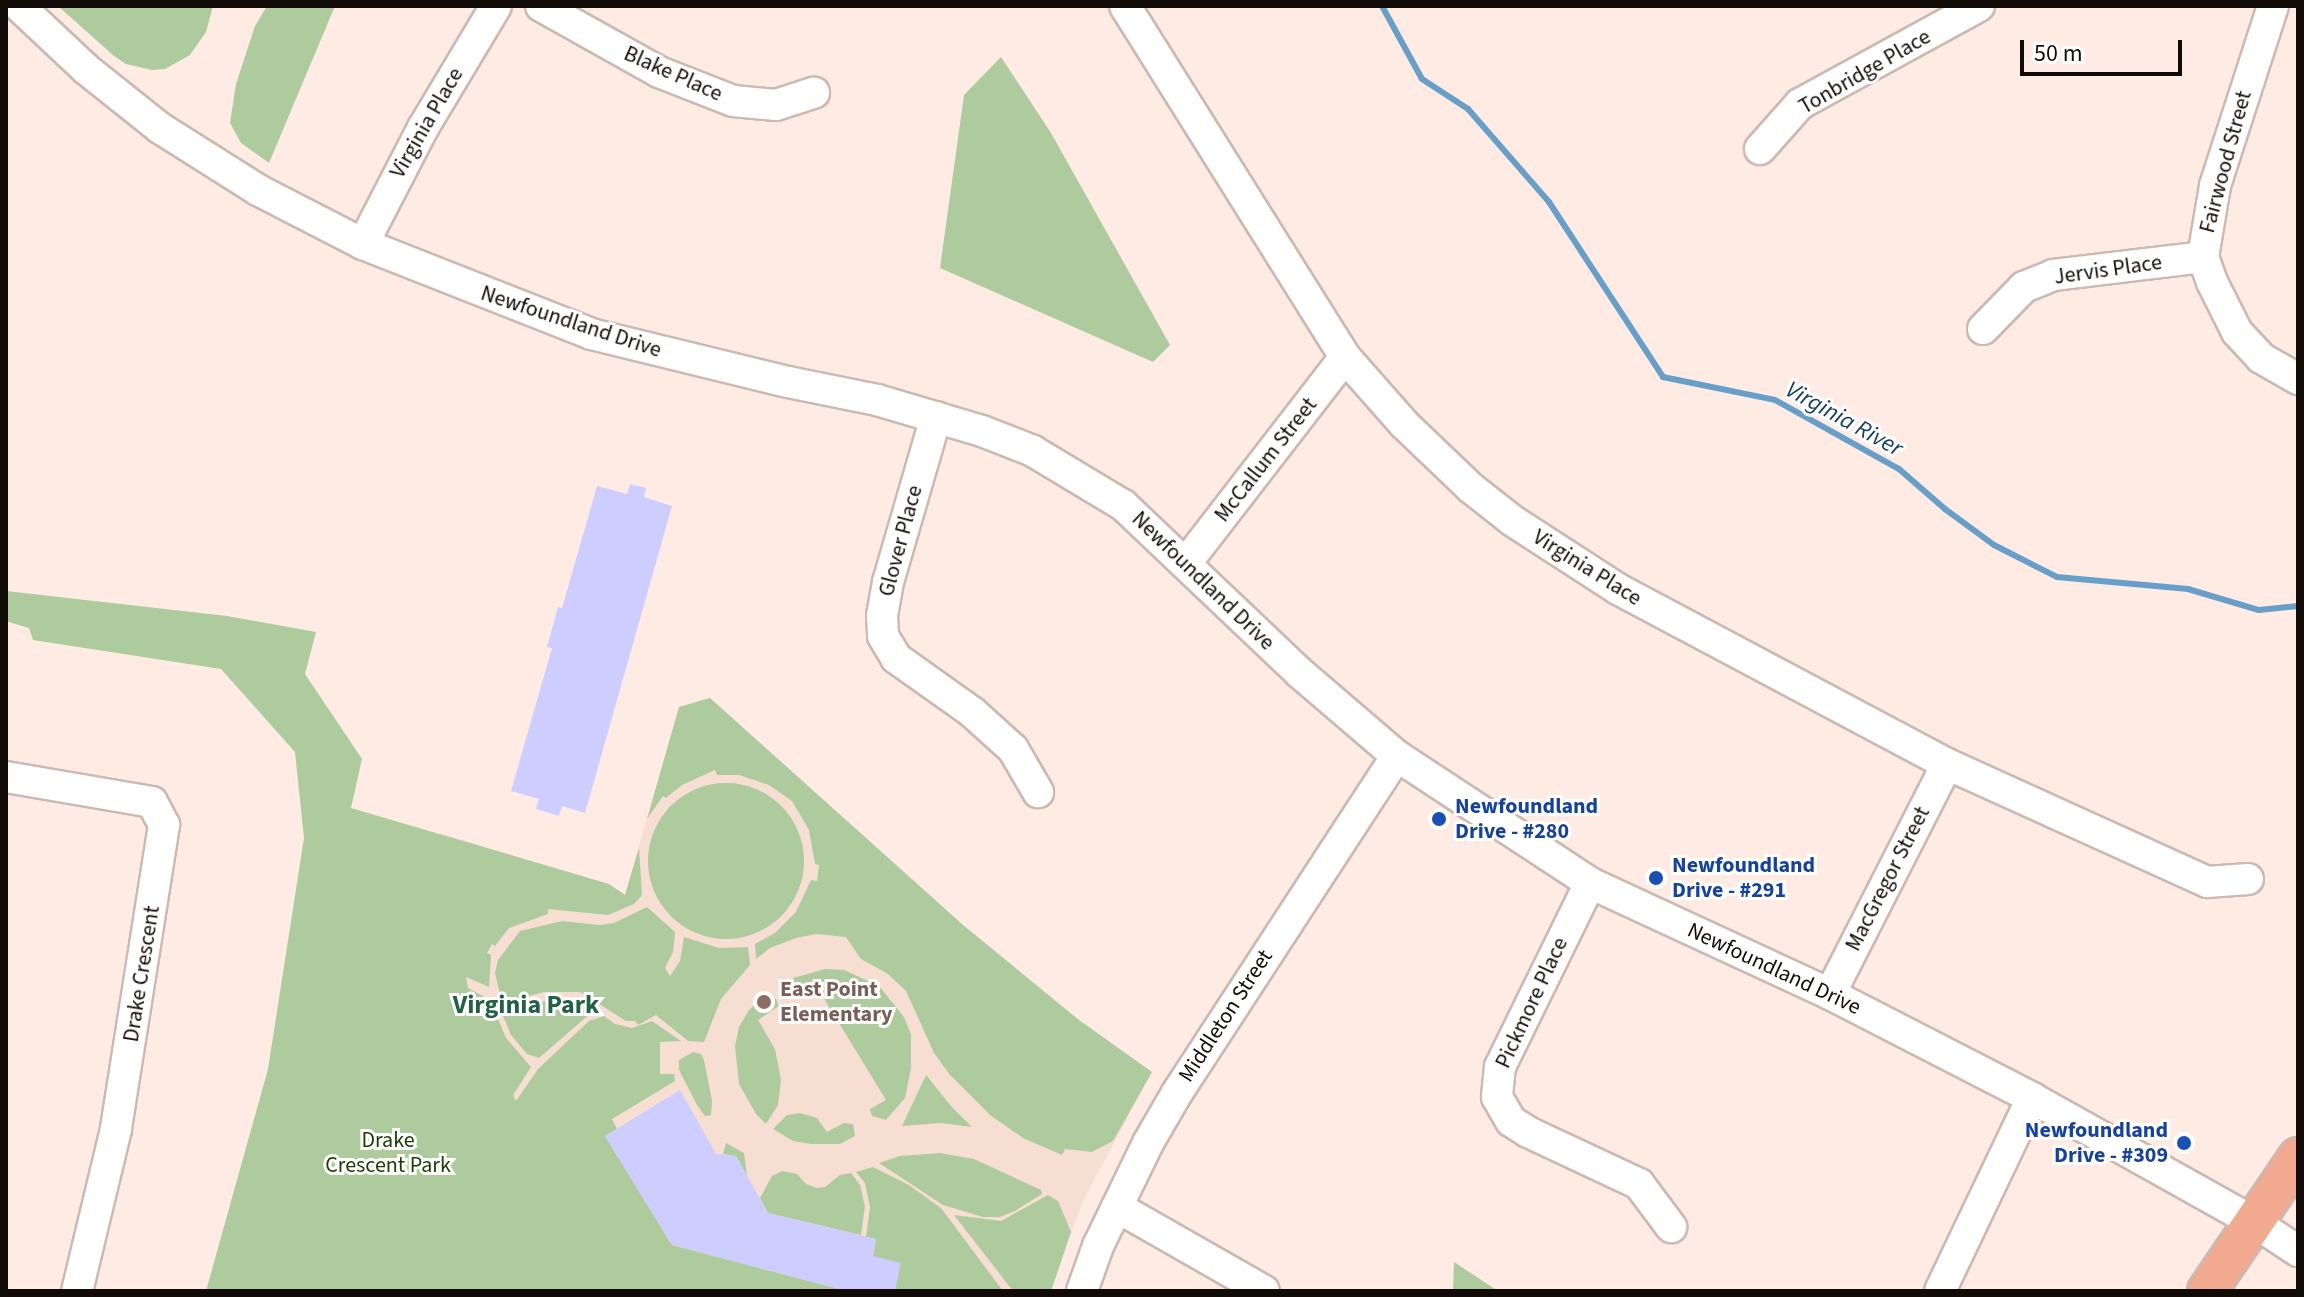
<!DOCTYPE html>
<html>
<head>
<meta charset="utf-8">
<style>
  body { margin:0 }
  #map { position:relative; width:2304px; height:1297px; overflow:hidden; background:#feece4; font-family:"Source Sans 3",sans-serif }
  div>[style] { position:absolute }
  .built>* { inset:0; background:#f7ded3 }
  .green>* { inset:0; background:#adcb9d }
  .round { border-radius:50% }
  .stream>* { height:6px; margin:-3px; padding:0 3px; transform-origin:3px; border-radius:3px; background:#689fc8 }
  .building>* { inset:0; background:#cdceff }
  .roads { filter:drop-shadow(2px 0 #cbb9b2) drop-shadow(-2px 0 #cbb9b2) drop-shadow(0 2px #cbb9b2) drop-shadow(0 -2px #cbb9b2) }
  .minor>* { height:30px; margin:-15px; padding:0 15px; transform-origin:15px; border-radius:15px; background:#fff }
  .major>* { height:38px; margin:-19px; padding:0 19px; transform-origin:19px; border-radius:19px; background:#f1aa8f }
  .dots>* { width:22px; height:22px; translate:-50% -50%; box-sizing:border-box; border:4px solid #fff; border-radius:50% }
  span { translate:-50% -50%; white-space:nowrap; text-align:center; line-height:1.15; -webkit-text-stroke:6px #fff; paint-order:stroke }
  .street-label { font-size:22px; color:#110b08 }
  .transit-label { font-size:22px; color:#164399; font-weight:700 }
  .left { translate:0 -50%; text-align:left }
  .right { translate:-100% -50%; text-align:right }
  .education-label { font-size:22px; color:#785e54; font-weight:700 }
  .park-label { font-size:22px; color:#1b3c01 }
  .water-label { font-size:24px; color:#15415d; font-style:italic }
  .quarter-label { font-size:26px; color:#226145; font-weight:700 }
  .frame { position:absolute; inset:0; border:8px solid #110b08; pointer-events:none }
  .scale { position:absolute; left:2020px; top:40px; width:162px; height:36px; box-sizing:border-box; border:4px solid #110b08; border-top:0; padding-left:10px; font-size:24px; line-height:28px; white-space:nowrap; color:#110b08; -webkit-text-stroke:6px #fff; paint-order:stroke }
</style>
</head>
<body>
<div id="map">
  <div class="built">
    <i style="clip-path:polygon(710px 698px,963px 925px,1079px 1020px,1152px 1072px,1082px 1203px,1051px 1291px,609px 1291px,473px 1016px,439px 833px,609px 884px,625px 894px,679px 707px)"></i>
  </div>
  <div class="green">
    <i style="clip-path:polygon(58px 6px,213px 6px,206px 32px,190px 55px,165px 69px,152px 70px,126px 64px,114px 56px)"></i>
    <i style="clip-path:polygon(267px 6px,335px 6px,269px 163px,241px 143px,230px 123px,236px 84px,255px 26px)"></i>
    <i style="clip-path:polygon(1001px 57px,1051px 133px,1170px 345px,1153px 362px,940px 268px,964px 95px)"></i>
    <i style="clip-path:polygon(6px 591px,227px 616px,316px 632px,305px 674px,362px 759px,351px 808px,609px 884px,625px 895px,639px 848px,642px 895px,634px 904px,608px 915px,548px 909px,548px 914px,509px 928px,495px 946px,492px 944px,487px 953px,491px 955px,489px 987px,466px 977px,468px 988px,490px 1000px,506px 1038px,531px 1067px,513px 1095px,516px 1101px,538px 1069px,589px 1021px,604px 1016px,615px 1024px,632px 1028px,652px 1021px,681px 1041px,660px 1042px,660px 1074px,674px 1074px,675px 1081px,612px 1119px,617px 1129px,605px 1136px,672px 1245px,847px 1291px,206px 1291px,268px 1069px,304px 838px,295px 752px,221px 669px,33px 640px,29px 628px,6px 621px)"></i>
    <i style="clip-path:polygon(710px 698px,963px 925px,1079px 1020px,1152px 1072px,1113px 1141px,1092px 1152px,1065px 1149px,1062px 1155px,1023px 1138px,990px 1115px,950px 1075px,934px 1053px,906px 991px,888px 974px,861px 959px,846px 937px,816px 934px,796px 938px,770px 948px,756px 959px,755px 944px,775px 933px,796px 912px,811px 880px,817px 881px,819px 865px,815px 864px,809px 830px,792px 801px,769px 785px,739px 775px,717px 775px,715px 770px,682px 785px,666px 798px,663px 796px,647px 819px,679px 707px)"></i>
    <i class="round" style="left:648px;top:783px;width:156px;height:156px"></i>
    <i style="clip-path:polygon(647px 907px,675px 932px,673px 952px,665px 968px,670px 976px,680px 961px,684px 937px,719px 948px,748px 947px,750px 965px,721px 999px,704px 1042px,688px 1041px,656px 1015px,638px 1025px,635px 1021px,626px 1021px,580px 992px,544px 992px,514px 1000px,500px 994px,495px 973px,498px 960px,520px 931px,562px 921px,599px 925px,614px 923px)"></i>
    <i style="clip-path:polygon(825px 969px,844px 970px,879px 986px,904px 1017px,911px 1034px,911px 1068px,905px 1098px,886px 1120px,872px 1116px,870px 1109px,886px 1100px,817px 987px,801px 994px,794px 985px,793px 978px)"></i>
    <i style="clip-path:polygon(765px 995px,776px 999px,779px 1006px,758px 1020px,775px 1049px,781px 1080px,778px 1105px,766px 1124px,756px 1114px,739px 1084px,735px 1046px,739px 1027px,749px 1010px)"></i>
    <i style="clip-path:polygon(566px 999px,591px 1006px,592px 1012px,539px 1058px,527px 1054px,511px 1035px,499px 1006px)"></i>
    <i style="clip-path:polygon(693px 1052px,701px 1054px,704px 1060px,712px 1101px,711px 1115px,705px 1116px,697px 1105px,679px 1070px,679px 1060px)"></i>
    <i style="clip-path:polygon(926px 1075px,951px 1106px,972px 1127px,941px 1123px,902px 1126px)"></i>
    <i style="clip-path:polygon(800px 1113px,817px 1118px,827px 1132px,844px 1123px,853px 1124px,855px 1136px,840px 1144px,811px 1144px,793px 1141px,773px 1129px,787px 1115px)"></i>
    <i style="clip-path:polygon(726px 1143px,744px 1153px,747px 1176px,736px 1156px,723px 1154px)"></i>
    <i style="clip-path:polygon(940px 1153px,974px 1159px,1041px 1190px,1042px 1194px,1015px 1211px,1000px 1217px,983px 1217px,943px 1205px,879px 1163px,900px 1156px)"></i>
    <i style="clip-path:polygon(873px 1167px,909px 1185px,941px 1208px,1003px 1291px,895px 1291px,873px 1256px,876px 1239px,866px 1237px,870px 1207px,865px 1183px,856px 1172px)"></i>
    <i style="clip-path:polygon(782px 1171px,797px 1174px,806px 1184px,817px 1188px,825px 1187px,840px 1175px,851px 1173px,860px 1185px,865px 1206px,861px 1235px,768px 1213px,760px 1198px,772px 1176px)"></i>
    <i style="clip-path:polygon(1048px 1195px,1058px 1201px,1071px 1232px,1051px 1291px,1013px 1291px,954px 1215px,1001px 1221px)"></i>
    <i style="clip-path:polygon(1454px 1262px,1498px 1291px,1453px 1291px)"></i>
  </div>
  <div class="stream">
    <i style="left:1382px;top:6px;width:83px;rotate:61.3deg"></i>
    <i style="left:1422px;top:79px;width:55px;rotate:33.1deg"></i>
    <i style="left:1468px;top:109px;width:123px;rotate:48.9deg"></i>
    <i style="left:1549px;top:202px;width:209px;rotate:56.9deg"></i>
    <i style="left:1663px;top:377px;width:114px;rotate:11.6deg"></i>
    <i style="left:1775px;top:400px;width:142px;rotate:29.1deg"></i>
    <i style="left:1899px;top:469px;width:61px;rotate:41deg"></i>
    <i style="left:1945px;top:509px;width:61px;rotate:36.3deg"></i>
    <i style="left:1994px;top:545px;width:71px;rotate:26.9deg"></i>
    <i style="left:2057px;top:577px;width:132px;rotate:5.2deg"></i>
    <i style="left:2188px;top:589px;width:74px;rotate:16.5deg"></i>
    <i style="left:2259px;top:610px;width:39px;rotate:-6deg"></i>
  </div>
  <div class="building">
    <i style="clip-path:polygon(630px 484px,646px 488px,644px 497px,672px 506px,585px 813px,562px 806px,559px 816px,536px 809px,539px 799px,511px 791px,552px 648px,547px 647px,558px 607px,562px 608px,597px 486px,627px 494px)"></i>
    <i style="clip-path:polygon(680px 1090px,716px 1154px,736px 1156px,768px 1213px,876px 1239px,873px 1256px,901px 1263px,895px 1291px,847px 1291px,672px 1245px,605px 1136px)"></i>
  </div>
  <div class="roads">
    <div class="minor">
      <i style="left:19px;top:6px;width:92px;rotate:43.2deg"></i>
      <i style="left:86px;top:69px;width:95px;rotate:38.6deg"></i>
      <i style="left:160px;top:128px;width:116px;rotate:32.3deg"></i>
      <i style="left:258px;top:190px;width:118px;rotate:27.2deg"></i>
      <i style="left:363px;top:244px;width:245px;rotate:21.5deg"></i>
      <i style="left:591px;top:334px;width:203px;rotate:13.7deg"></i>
      <i style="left:788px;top:382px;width:91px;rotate:11.4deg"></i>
      <i style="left:877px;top:400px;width:109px;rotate:16.4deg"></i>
      <i style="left:982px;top:431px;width:55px;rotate:21.4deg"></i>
      <i style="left:1033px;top:451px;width:105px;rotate:31deg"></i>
      <i style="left:1123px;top:505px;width:244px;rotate:43.5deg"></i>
      <i style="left:1300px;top:673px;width:128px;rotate:40.6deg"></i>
      <i style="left:1397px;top:756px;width:231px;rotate:33.3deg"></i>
      <i style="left:1590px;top:883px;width:264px;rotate:24.8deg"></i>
      <i style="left:1830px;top:994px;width:227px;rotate:27.2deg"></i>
      <i style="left:2032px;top:1098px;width:254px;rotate:29.2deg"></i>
      <i style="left:2254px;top:1222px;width:53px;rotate:33.4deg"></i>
      <i style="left:541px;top:6px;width:135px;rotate:29.2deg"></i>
      <i style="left:659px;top:72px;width:79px;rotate:21.4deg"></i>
      <i style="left:733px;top:101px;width:43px;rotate:5.3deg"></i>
      <i style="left:776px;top:105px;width:40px;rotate:-18deg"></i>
      <i style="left:1125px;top:6px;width:414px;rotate:57.9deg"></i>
      <i style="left:1345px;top:357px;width:89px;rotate:48.6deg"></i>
      <i style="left:1404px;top:424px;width:93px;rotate:43.7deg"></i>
      <i style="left:1471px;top:488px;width:53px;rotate:38.2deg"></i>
      <i style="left:1513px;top:521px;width:125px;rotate:32.9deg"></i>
      <i style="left:1618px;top:589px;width:373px;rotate:28deg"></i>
      <i style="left:1947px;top:764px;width:286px;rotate:24.4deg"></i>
      <i style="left:2207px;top:882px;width:41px;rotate:-4.2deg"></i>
      <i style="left:2273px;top:6px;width:189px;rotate:107.9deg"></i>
      <i style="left:2215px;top:186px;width:72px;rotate:99.6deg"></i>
      <i style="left:2203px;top:257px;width:27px;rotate:70deg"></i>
      <i style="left:2212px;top:282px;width:56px;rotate:63.4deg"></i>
      <i style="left:2237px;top:332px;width:35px;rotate:47deg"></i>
      <i style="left:2261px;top:358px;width:43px;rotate:29.6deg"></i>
      <i style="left:1760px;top:149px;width:60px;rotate:-48.4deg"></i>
      <i style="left:1800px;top:104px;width:204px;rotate:-28.7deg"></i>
      <i style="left:363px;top:244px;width:131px;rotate:-62.7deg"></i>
      <i style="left:423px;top:128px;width:142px;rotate:-59.1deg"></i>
      <i style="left:1983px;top:329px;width:59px;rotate:-45.7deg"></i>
      <i style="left:2024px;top:287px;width:31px;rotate:-22deg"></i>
      <i style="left:2053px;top:275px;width:151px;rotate:-6.8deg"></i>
      <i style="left:936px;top:417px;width:172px;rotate:106.2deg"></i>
      <i style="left:888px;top:582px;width:34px;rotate:100deg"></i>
      <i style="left:882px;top:615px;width:21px;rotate:87deg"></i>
      <i style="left:883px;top:636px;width:26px;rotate:59deg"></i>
      <i style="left:896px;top:658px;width:93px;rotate:35.4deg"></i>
      <i style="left:972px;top:712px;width:55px;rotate:42.1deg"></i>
      <i style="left:1013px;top:749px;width:50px;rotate:59.8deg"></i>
      <i style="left:1186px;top:563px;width:260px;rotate:-52.3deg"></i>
      <i style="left:6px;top:777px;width:148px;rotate:9.7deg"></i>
      <i style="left:152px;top:802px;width:26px;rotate:62deg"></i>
      <i style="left:164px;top:825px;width:308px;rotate:99deg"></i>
      <i style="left:116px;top:1129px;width:167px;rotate:103.5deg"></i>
      <i style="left:1590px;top:883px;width:205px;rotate:116.1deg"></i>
      <i style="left:1500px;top:1067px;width:30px;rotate:96deg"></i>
      <i style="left:1497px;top:1097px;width:28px;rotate:60deg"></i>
      <i style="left:1511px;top:1121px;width:20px;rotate:33deg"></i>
      <i style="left:1528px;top:1132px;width:123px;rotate:25.1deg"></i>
      <i style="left:1639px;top:1184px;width:54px;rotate:53.3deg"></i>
      <i style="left:1830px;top:994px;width:258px;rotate:-63deg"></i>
      <i style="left:1117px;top:1207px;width:169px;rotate:29.7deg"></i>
      <i style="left:1082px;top:1291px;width:48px;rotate:-70.4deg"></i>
      <i style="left:1098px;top:1246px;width:114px;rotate:-64.1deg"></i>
      <i style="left:1148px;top:1143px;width:58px;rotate:-59.9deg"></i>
      <i style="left:1177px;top:1093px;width:402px;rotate:-56.9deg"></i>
      <i style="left:1940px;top:1291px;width:214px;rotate:-64.5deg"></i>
    </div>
    <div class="major">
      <i style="left:2207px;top:1291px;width:162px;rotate:-55.8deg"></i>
    </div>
  </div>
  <div class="dots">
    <i style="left:1439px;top:819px;background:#1a4fb4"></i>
    <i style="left:1656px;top:878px;background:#1a4fb4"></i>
    <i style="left:764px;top:1002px;background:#8d6e63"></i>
    <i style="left:2184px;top:1143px;background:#1a4fb4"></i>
  </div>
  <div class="street-label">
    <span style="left:1865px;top:72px;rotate:-30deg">Tonbridge Place</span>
    <span style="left:673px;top:74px;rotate:24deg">Blake Place</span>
    <span style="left:427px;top:123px;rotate:-60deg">Virginia Place</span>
    <span style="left:2226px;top:162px;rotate:-75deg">Fairwood Street</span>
    <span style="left:2108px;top:270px;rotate:-8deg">Jervis Place</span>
    <span style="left:571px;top:322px;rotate:18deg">Newfoundland Drive</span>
    <span style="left:1266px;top:460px;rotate:-52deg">McCallum Street</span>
    <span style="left:901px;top:541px;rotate:-75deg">Glover Place</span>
    <span style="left:1587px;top:568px;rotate:32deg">Virginia Place</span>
    <span style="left:1203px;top:581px;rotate:44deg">Newfoundland Drive</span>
    <span style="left:1888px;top:879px;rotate:-63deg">MacGregor Street</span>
    <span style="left:1774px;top:969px;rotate:25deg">Newfoundland Drive</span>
    <span style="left:142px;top:974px;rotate:-81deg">Drake Crescent</span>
    <span style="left:1532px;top:1003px;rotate:-65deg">Pickmore Place</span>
    <span style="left:1226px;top:1016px;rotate:-57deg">Middleton Street</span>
  </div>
  <div class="transit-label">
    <span class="left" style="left:1455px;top:819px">Newfoundland<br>Drive - #280</span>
    <span class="left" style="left:1672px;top:878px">Newfoundland<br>Drive - #291</span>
    <span class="right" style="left:2168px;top:1143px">Newfoundland<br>Drive - #309</span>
  </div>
  <div class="education-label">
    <span class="left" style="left:780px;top:1002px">East Point<br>Elementary</span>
  </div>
  <div class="park-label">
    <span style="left:388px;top:1153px">Drake<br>Crescent Park</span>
  </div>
  <div class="water-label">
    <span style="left:1844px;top:419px;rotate:29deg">Virginia River</span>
  </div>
  <div class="quarter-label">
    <span style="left:526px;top:1005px">Virginia Park</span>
  </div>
  <div class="frame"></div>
  <div class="scale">50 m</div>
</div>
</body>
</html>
